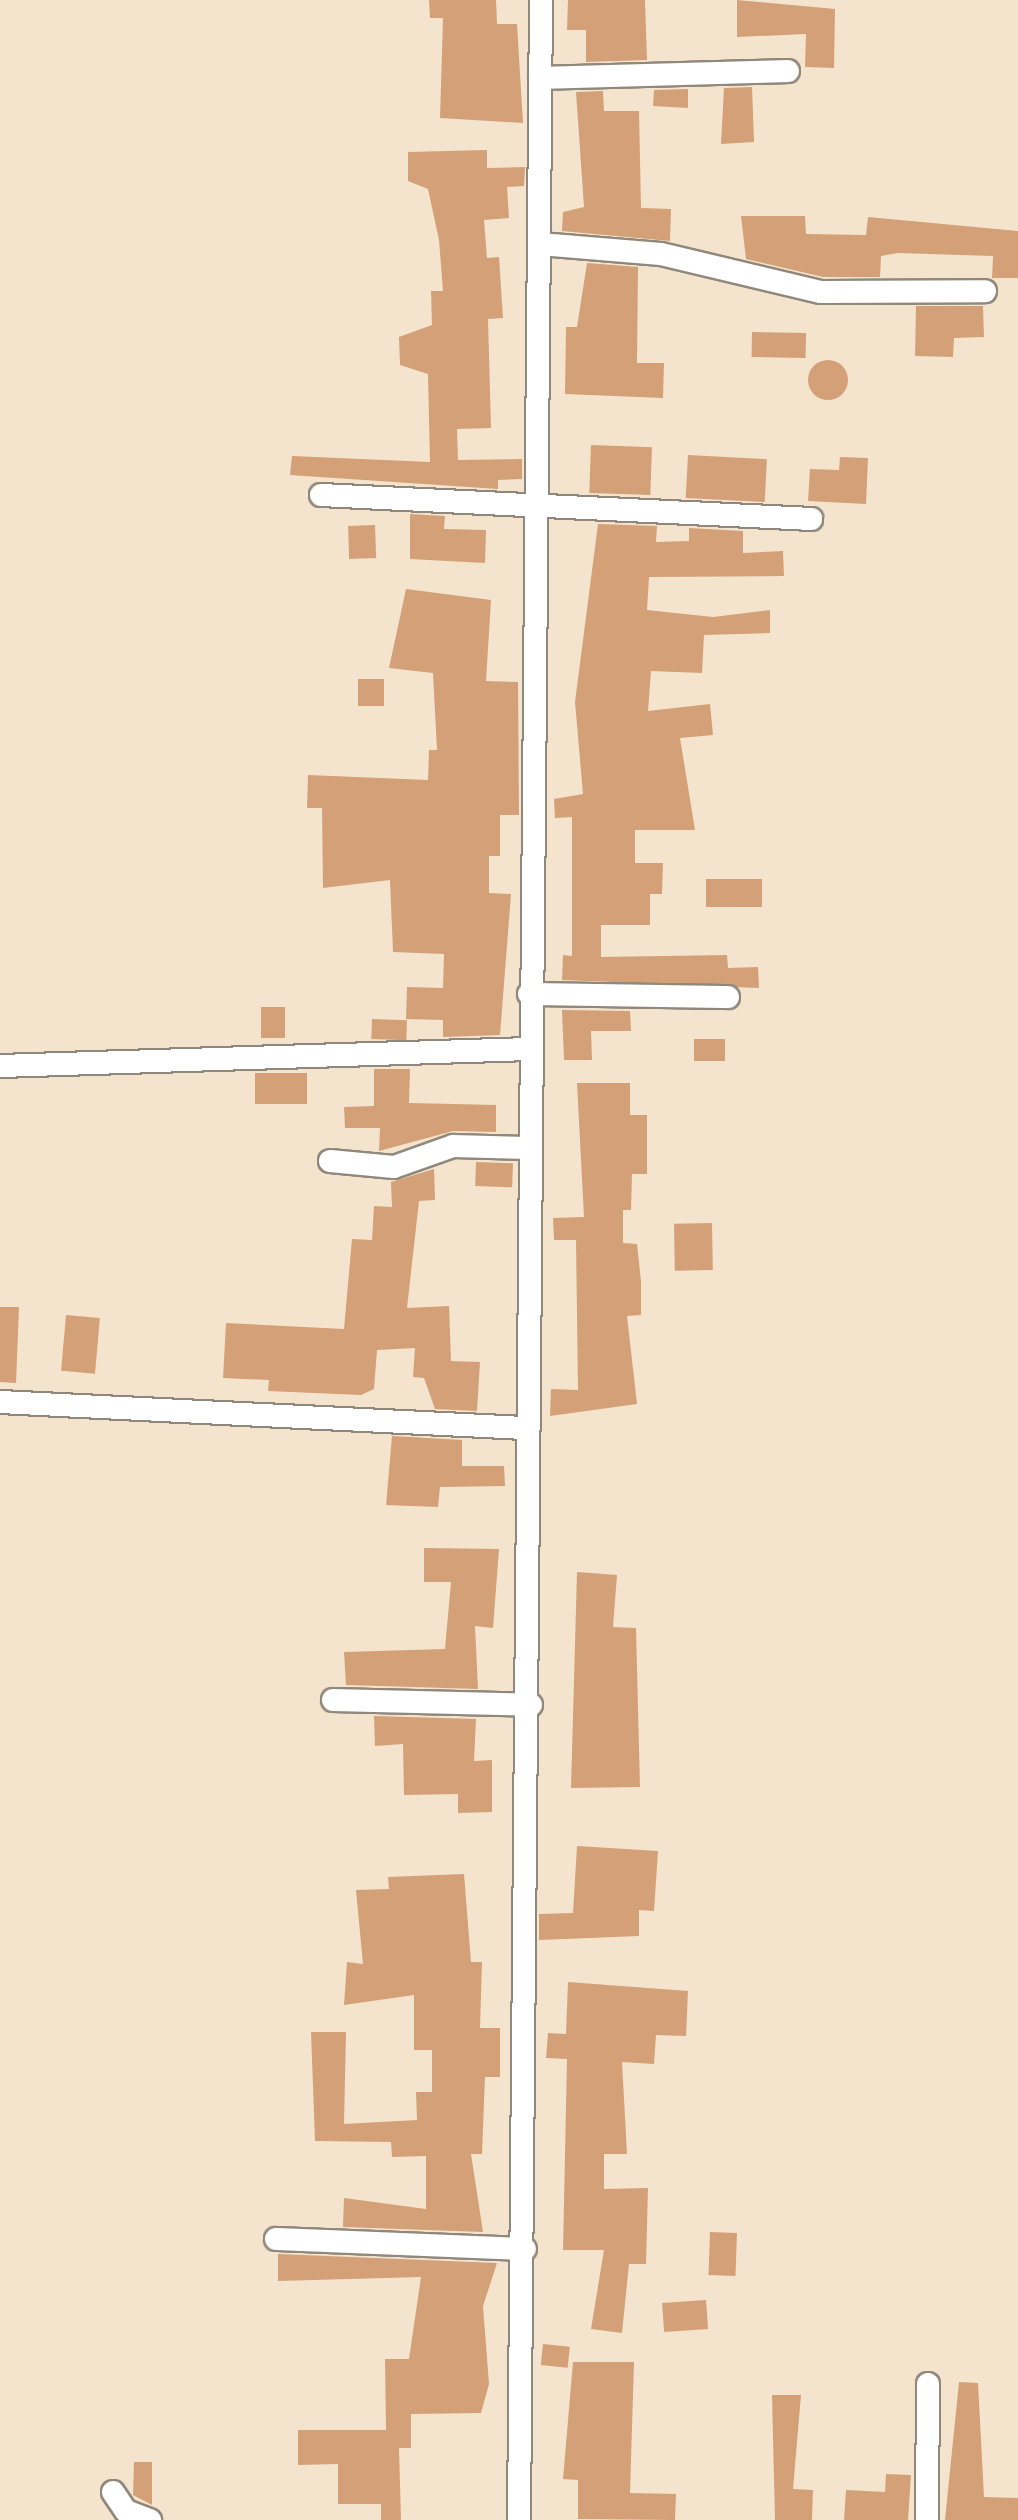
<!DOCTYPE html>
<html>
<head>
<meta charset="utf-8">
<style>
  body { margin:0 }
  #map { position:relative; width:1018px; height:2520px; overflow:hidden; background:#f4e4cd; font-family:Kalam,sans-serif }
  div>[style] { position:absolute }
  .building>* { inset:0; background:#d4a077; transform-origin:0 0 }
  .round { border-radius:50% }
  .roads { filter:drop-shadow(2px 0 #90887c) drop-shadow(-2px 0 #90887c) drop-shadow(0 2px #90887c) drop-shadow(0 -2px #90887c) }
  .street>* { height:22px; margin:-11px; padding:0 11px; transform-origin:11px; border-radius:11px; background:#fff }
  span { translate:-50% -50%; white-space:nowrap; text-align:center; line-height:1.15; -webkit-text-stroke:8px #f7f3e8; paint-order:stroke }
</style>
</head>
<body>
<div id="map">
  <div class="building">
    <i style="clip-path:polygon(429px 0,496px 0,497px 24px,517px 24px,523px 123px,440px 118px,443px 18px,430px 18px)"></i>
    <i style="clip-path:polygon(568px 0,645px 0,647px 60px,586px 62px,586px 30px,567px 30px)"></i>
    <i style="clip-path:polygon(737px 0,835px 9px,834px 68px,805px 67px,806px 34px,737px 37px)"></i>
    <i style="clip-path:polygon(752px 87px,754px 142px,721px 144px,724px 88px)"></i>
    <i style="clip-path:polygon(688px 89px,688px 108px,653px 106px,654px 90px)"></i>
    <i style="clip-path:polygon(603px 91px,604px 111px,639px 111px,641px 208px,671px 209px,670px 241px,562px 231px,563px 212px,584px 207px,576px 92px)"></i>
    <i style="clip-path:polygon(487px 150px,487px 168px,525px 167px,524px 186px,507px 187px,509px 218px,484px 220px,487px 258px,499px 257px,503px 318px,488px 319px,491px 428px,457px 429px,458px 460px,522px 459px,522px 479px,498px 480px,498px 489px,290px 475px,292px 456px,430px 462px,428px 374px,400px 365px,399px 337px,432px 325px,431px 291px,443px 291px,439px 240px,428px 189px,408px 181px,408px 152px)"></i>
    <i style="clip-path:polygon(741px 216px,805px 216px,806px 234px,866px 235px,868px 217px,1018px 231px,1018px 278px,992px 278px,993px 256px,898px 253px,881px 256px,880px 277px,823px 277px,746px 259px)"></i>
    <i style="clip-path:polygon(587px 263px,638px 267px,637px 363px,664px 363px,663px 398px,565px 394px,566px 327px,577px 327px)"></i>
    <i style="clip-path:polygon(916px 306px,983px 306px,984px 337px,954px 338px,953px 357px,915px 356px)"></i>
    <i style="left:752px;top:332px;width:54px;height:25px;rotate:1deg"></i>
    <i class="round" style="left:808px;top:360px;width:40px;height:40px"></i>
    <i style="left:591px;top:445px;width:61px;height:48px;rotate:2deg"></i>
    <i style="left:688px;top:455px;width:79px;height:43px;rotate:3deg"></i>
    <i style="clip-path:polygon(840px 457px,868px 458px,866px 504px,808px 501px,810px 469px,839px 470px)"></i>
    <i style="clip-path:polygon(410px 514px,445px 516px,444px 529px,486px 530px,485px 563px,410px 559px)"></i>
    <i style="clip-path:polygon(598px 524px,657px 526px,656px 542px,689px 541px,689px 528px,743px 531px,743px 553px,783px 551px,784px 576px,649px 577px,647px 610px,713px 617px,770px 610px,770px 633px,704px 635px,702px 673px,651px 671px,648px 711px,710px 704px,713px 735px,680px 738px,695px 830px,635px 830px,635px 863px,663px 863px,662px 894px,650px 894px,650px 925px,601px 925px,601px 957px,727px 955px,728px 968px,758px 967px,759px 988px,562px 980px,563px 955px,572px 956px,572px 817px,555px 818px,554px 799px,583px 794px,575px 702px)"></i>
    <i style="left:375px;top:525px;width:33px;height:27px;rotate:88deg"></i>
    <i style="clip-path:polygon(406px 589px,491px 600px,486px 681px,518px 682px,519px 815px,500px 815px,500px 856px,489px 856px,489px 893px,511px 894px,500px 1035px,443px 1037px,443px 1020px,406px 1019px,407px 987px,443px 988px,444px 954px,393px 952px,390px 880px,323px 888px,322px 808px,307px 808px,308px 775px,428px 780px,429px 750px,437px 750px,433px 673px,389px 668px)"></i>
    <i style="left:358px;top:679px;width:26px;height:27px"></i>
    <i style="left:706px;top:879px;width:56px;height:28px"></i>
    <i style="left:261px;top:1007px;width:24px;height:31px"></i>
    <i style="clip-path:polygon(562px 1010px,630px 1011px,631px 1031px,591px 1031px,592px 1060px,564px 1060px)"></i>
    <i style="left:372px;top:1019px;width:35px;height:20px;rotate:2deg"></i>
    <i style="left:694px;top:1039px;width:31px;height:22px"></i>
    <i style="clip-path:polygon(374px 1069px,410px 1069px,409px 1103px,496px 1105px,496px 1132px,453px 1131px,379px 1151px,380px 1128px,345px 1128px,344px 1107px,374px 1106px)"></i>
    <i style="left:255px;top:1073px;width:52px;height:31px"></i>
    <i style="clip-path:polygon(577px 1083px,630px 1083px,630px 1115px,647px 1115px,647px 1174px,632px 1174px,631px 1210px,623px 1210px,623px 1243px,637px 1244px,641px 1281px,641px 1315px,627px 1316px,637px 1404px,550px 1416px,551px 1389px,578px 1390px,576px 1240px,554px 1240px,553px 1218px,584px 1217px)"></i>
    <i style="left:476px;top:1162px;width:37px;height:24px;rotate:2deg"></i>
    <i style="clip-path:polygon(434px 1169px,435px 1200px,419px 1201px,407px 1308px,449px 1306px,451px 1361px,480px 1362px,477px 1411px,435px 1409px,424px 1378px,413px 1377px,415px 1348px,377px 1350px,374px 1389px,361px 1395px,268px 1391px,269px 1380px,223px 1378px,226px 1323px,344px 1329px,352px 1239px,372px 1240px,374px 1206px,392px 1207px,391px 1182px)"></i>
    <i style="left:712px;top:1223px;width:47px;height:38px;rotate:89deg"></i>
    <i style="clip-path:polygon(0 1307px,19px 1307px,16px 1383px,0 1382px)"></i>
    <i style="left:66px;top:1315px;width:34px;height:56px;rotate:5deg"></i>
    <i style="clip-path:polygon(392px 1436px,462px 1440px,462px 1466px,504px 1466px,505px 1486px,440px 1487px,438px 1507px,386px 1505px)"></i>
    <i style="clip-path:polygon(424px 1548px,499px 1549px,493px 1628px,475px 1626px,478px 1689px,346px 1685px,344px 1652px,445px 1649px,451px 1582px,424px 1582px)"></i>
    <i style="clip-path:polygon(577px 1572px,617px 1575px,613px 1627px,636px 1628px,640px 1787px,571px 1788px)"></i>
    <i style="clip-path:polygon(374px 1716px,476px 1719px,474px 1761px,492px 1760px,492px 1812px,458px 1813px,458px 1794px,404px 1795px,403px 1744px,375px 1746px)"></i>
    <i style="clip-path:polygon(577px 1846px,658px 1851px,654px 1911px,639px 1910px,639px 1936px,539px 1940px,539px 1914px,573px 1913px)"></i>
    <i style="clip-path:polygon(464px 1874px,471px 1962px,482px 1962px,480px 2028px,500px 2028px,500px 2077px,485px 2077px,482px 2154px,471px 2154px,483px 2232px,343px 2227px,344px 2198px,426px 2209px,426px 2156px,392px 2157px,391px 2142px,315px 2141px,311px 2032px,346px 2032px,344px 2124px,417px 2120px,416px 2092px,432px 2092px,432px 2050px,414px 2050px,414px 1995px,344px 2005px,347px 1962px,363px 1964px,356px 1890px,389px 1889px,388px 1877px)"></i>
    <i style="clip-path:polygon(568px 1982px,688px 1991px,686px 2036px,656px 2035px,654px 2064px,622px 2062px,627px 2154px,604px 2154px,604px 2189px,648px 2188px,646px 2264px,629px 2264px,622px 2333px,591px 2329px,604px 2250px,563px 2250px,567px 2059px,546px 2058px,548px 2033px,566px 2034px)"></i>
    <i style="left:710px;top:2232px;width:27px;height:43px;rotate:2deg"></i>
    <i style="clip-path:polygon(278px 2254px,497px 2263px,483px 2306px,489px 2384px,481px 2413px,411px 2414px,411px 2448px,399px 2448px,401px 2520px,381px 2520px,381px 2504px,338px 2504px,338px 2464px,298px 2465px,298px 2430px,386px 2430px,385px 2359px,409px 2359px,421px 2277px,278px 2281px)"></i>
    <i style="left:706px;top:2300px;width:29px;height:44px;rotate:86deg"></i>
    <i style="left:543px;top:2344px;width:27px;height:21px;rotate:6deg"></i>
    <i style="clip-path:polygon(573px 2362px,634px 2362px,630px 2493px,676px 2494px,675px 2520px,578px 2519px,578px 2480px,563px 2479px)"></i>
    <i style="clip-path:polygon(959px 2382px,978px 2383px,984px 2497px,1018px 2498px,1018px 2520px,945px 2520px)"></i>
    <i style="clip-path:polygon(772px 2395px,801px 2395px,793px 2489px,813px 2490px,812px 2520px,775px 2520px)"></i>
    <i style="clip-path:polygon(134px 2462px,152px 2462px,152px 2505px,133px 2495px)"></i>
    <i style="clip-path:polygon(886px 2474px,911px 2475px,908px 2520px,844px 2520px,846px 2490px,885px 2492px)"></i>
  </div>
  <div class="roads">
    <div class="street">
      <i style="left:540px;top:78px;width:248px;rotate:-1.6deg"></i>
      <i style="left:540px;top:244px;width:121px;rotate:4.7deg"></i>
      <i style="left:661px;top:254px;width:164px;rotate:13.4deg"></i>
      <i style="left:821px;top:292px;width:164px;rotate:-0.3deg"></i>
      <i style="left:321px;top:495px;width:491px;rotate:2.8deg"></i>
      <i style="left:529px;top:994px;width:199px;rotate:0.9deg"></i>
      <i style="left:0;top:1066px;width:528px;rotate:-1.84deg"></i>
      <i style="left:330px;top:1161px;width:64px;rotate:5.4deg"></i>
      <i style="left:394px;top:1167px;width:63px;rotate:-19.6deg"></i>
      <i style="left:453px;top:1146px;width:74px;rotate:1.5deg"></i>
      <i style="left:0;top:1402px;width:525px;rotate:2.84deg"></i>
      <i style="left:333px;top:1700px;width:198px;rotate:1.4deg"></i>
      <i style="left:276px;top:2239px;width:249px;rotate:2.3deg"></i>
      <i style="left:113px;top:2492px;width:23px;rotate:56deg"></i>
      <i style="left:126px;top:2511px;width:26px;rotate:21deg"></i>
      <i style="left:519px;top:2520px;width:2520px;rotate:-89.5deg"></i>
      <i style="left:927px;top:2520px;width:136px;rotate:-89.6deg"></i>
    </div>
  </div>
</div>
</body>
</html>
